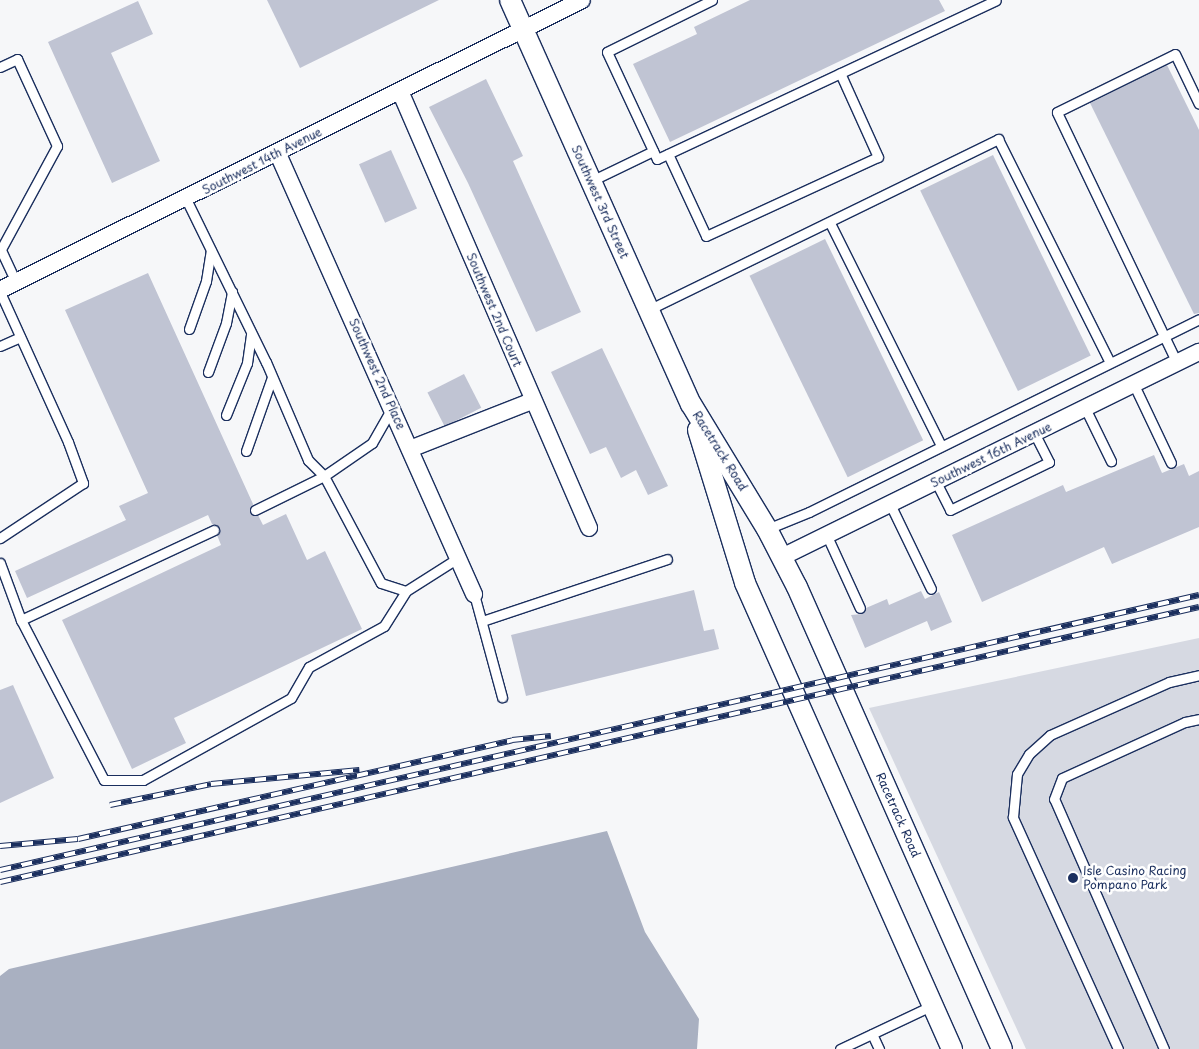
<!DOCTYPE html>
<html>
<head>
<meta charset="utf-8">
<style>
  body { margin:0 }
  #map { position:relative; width:1199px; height:1049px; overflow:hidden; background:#f6f7f9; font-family:"Playpen Sans",sans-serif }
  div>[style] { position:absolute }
  .green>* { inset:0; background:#d6d9e2 }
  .water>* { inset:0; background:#a9b0c1 }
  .building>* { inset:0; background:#c0c4d3; transform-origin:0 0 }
  .roads { filter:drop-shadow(1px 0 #1b2f5e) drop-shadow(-1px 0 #1b2f5e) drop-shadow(0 1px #1b2f5e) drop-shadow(0 -1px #1b2f5e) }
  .service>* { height:9px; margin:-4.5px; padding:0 4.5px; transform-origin:4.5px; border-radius:4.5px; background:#fff }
  .minor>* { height:16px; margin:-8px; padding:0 8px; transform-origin:8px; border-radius:8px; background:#fff }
  .tertiary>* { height:20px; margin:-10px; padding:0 10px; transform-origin:10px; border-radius:10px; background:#fff }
  .rail>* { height:5.5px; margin-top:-2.75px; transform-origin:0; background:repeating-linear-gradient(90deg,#fff 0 11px,#1b2f5e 0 22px); box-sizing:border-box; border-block:1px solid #1b2f5e }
  .dots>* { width:14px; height:14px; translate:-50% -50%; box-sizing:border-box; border:2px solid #fff; border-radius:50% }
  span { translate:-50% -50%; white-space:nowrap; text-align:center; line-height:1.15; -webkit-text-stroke:5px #fff; paint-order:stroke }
  .street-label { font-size:12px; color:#1b2f5e }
  .poi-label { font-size:12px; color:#1b2f5e }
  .left { translate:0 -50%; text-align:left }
</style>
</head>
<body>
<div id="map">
  <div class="green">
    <i style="clip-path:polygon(1199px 638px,1199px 1049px,1026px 1049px,869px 708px)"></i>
  </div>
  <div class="water">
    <i style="clip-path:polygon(607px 831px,645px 932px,699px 1019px,697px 1049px,0 1049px,0 976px,9px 969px)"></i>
  </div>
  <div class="building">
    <i style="clip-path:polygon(267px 0,439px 0,300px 68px)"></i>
    <i style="clip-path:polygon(750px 0,939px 0,945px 11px,670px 142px,633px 64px,697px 34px,694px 27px)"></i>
    <i style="clip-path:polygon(138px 1px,153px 34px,111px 53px,160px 161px,112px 183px,48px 42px)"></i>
    <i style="clip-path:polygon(1167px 65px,1199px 130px,1199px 313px,1194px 314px,1090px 103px)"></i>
    <i style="clip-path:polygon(486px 79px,523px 156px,513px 161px,581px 312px,536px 332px,468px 183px,429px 107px)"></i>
    <i style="left:391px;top:150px;width:64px;height:35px;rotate:66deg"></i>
    <i style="left:993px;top:155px;width:223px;height:81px;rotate:64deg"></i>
    <i style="left:825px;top:239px;width:224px;height:84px;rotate:64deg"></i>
    <i style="clip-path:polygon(148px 273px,253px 504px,250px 513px,258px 515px,263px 525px,286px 514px,307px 560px,325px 551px,362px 629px,174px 718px,186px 743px,132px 769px,62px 620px,221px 545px,217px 535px,219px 527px,212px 524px,208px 515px,27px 598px,15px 571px,126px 520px,119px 506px,148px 493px,65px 310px)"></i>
    <i style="clip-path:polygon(602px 348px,668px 486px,648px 495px,636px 470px,621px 478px,606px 447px,590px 454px,551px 372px)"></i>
    <i style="left:464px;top:374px;width:38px;height:41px;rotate:63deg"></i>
    <i style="clip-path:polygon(1154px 455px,1162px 473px,1184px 464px,1189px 476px,1199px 471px,1199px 527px,1112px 564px,1104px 547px,982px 602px,952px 535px,1063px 485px,1066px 492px)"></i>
    <i style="clip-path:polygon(694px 590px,704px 631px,714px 629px,719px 649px,526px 696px,511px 635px)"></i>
    <i style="clip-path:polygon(921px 591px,925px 599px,939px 592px,952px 622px,931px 631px,927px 621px,865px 648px,851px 615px,862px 614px,866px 608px,887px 599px,889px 605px)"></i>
    <i style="clip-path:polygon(13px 685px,54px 778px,0 803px,0 690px)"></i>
  </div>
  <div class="roads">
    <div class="service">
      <i style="left:712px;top:0;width:117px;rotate:153.7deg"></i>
      <i style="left:607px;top:52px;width:118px;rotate:65deg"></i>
      <i style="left:657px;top:159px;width:374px;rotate:-25.1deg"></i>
      <i style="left:0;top:67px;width:19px;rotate:-25deg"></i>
      <i style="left:17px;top:59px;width:96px;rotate:65.3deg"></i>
      <i style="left:57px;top:146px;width:117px;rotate:118.5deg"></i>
      <i style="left:668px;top:154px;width:90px;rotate:65.1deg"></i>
      <i style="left:706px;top:236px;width:189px;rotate:-24.7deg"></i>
      <i style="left:878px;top:157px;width:92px;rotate:-114.3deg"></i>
      <i style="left:591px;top:181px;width:69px;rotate:-25.8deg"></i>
      <i style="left:186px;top:199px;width:182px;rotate:63.9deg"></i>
      <i style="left:266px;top:362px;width:107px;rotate:66.8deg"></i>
      <i style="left:308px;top:460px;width:23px;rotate:45deg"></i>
      <i style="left:324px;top:476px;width:121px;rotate:62deg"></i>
      <i style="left:381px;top:583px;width:26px;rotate:18deg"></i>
      <i style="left:406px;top:591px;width:62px;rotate:-32.4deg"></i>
      <i style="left:830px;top:223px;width:249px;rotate:63.5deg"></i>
      <i style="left:0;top:248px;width:38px;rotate:65deg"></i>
      <i style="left:0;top:292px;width:165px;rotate:65.6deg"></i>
      <i style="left:68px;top:442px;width:44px;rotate:69.9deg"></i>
      <i style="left:83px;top:483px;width:100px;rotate:146.5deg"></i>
      <i style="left:648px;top:310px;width:390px;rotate:-26deg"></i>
      <i style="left:998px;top:139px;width:250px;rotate:63.4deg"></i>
      <i style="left:189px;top:329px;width:51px;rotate:-70.5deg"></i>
      <i style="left:206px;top:281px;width:31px;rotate:-81deg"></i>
      <i style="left:0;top:346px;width:22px;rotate:-24deg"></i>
      <i style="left:1177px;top:363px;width:278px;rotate:-115.6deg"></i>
      <i style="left:1057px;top:112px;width:131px;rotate:-26.2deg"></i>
      <i style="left:1175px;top:54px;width:55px;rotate:64.4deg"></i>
      <i style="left:208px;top:372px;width:52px;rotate:-69.8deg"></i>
      <i style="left:226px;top:323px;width:32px;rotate:-79deg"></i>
      <i style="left:1134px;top:385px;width:86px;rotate:64.6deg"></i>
      <i style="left:1086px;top:410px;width:57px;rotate:63.9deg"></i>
      <i style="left:226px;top:415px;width:56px;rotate:-68deg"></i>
      <i style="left:247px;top:363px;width:30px;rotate:-82deg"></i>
      <i style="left:246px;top:451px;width:78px;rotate:-70.6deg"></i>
      <i style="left:936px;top:482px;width:31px;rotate:63deg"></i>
      <i style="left:950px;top:510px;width:110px;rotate:-25.9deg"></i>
      <i style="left:1049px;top:462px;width:31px;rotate:-117deg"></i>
      <i style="left:890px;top:504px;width:94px;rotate:64.2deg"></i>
      <i style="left:255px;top:510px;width:77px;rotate:-26.2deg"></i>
      <i style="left:324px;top:476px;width:58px;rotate:-34.5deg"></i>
      <i style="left:372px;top:443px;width:40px;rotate:-60.3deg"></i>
      <i style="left:767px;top:529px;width:45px;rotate:-22deg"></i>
      <i style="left:809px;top:512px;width:435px;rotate:-26.3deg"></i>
      <i style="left:214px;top:530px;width:213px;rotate:155deg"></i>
      <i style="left:21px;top:620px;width:180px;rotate:62.6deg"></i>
      <i style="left:104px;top:780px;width:39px"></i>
      <i style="left:143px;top:780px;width:169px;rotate:-29deg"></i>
      <i style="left:291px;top:698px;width:36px;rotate:-60deg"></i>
      <i style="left:309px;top:667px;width:85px;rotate:-28.7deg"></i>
      <i style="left:384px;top:626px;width:41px;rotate:-57.8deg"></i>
      <i style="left:827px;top:536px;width:79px;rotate:65.4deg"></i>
      <i style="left:0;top:563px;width:61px;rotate:69.8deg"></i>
      <i style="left:474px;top:594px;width:107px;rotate:74.8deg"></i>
      <i style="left:482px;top:621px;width:195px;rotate:-18.5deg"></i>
      <i style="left:872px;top:1034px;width:17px;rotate:65deg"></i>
      <i style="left:840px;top:1049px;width:103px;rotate:-25.3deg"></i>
      <i style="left:1118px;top:1049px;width:255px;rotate:-114.4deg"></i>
      <i style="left:1013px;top:817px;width:43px;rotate:-84.7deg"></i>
      <i style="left:1017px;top:774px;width:23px;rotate:-59deg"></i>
      <i style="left:1029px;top:754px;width:28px;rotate:-42deg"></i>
      <i style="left:1050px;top:735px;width:130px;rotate:-24deg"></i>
      <i style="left:1169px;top:682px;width:31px;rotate:-13deg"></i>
      <i style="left:1164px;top:1049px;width:273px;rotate:-113.7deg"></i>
      <i style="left:1054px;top:799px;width:22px;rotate:-69deg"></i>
      <i style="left:1062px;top:778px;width:135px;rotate:-24.5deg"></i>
      <i style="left:1185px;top:722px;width:14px;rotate:-12deg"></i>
    </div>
    <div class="minor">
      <i style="left:400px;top:91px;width:476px;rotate:66.6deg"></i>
      <i style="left:278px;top:154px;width:482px;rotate:66deg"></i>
      <i style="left:0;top:290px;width:650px;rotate:-26.49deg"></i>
      <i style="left:410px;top:449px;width:131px;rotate:-21.5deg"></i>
      <i style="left:782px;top:557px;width:465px;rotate:-26.2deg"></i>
    </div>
    <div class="tertiary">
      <i style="left:510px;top:0;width:443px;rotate:65.9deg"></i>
      <i style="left:691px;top:404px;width:146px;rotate:58.7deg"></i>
      <i style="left:767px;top:529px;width:65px;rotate:62.7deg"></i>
      <i style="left:797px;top:587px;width:505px;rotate:66.07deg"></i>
      <i style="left:698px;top:430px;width:160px;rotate:72.9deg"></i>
      <i style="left:745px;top:583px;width:510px;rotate:66.05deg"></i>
    </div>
  </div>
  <div class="rail">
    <i style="left:110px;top:805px;width:103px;rotate:-11.7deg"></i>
    <i style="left:211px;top:784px;width:149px;rotate:-5.4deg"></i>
    <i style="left:0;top:846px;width:78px;rotate:-5.1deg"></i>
    <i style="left:78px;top:839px;width:445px;rotate:-12.8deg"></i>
    <i style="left:512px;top:740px;width:39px;rotate:-6deg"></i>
    <i style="left:0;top:870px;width:1230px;rotate:-12.92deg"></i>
    <i style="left:0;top:882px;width:1230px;rotate:-12.92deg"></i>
  </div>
  <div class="dots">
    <i style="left:1073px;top:878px;background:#1b2f5e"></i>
  </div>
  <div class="street-label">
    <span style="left:262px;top:161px;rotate:-27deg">Southwest 14th Avenue</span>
    <span style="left:600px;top:202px;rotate:66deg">Southwest 3rd Street</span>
    <span style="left:494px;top:310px;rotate:67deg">Southwest 2nd Court</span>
    <span style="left:377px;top:374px;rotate:66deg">Southwest 2nd Place</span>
    <span style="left:720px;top:451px;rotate:58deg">Racetrack Road</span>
    <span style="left:991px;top:455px;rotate:-26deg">Southwest 16th Avenue</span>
    <span style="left:898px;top:815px;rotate:66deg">Racetrack Road</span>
  </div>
  <div class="poi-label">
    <span class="left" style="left:1083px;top:878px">Isle Casino Racing<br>Pompano Park</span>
  </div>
</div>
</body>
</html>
